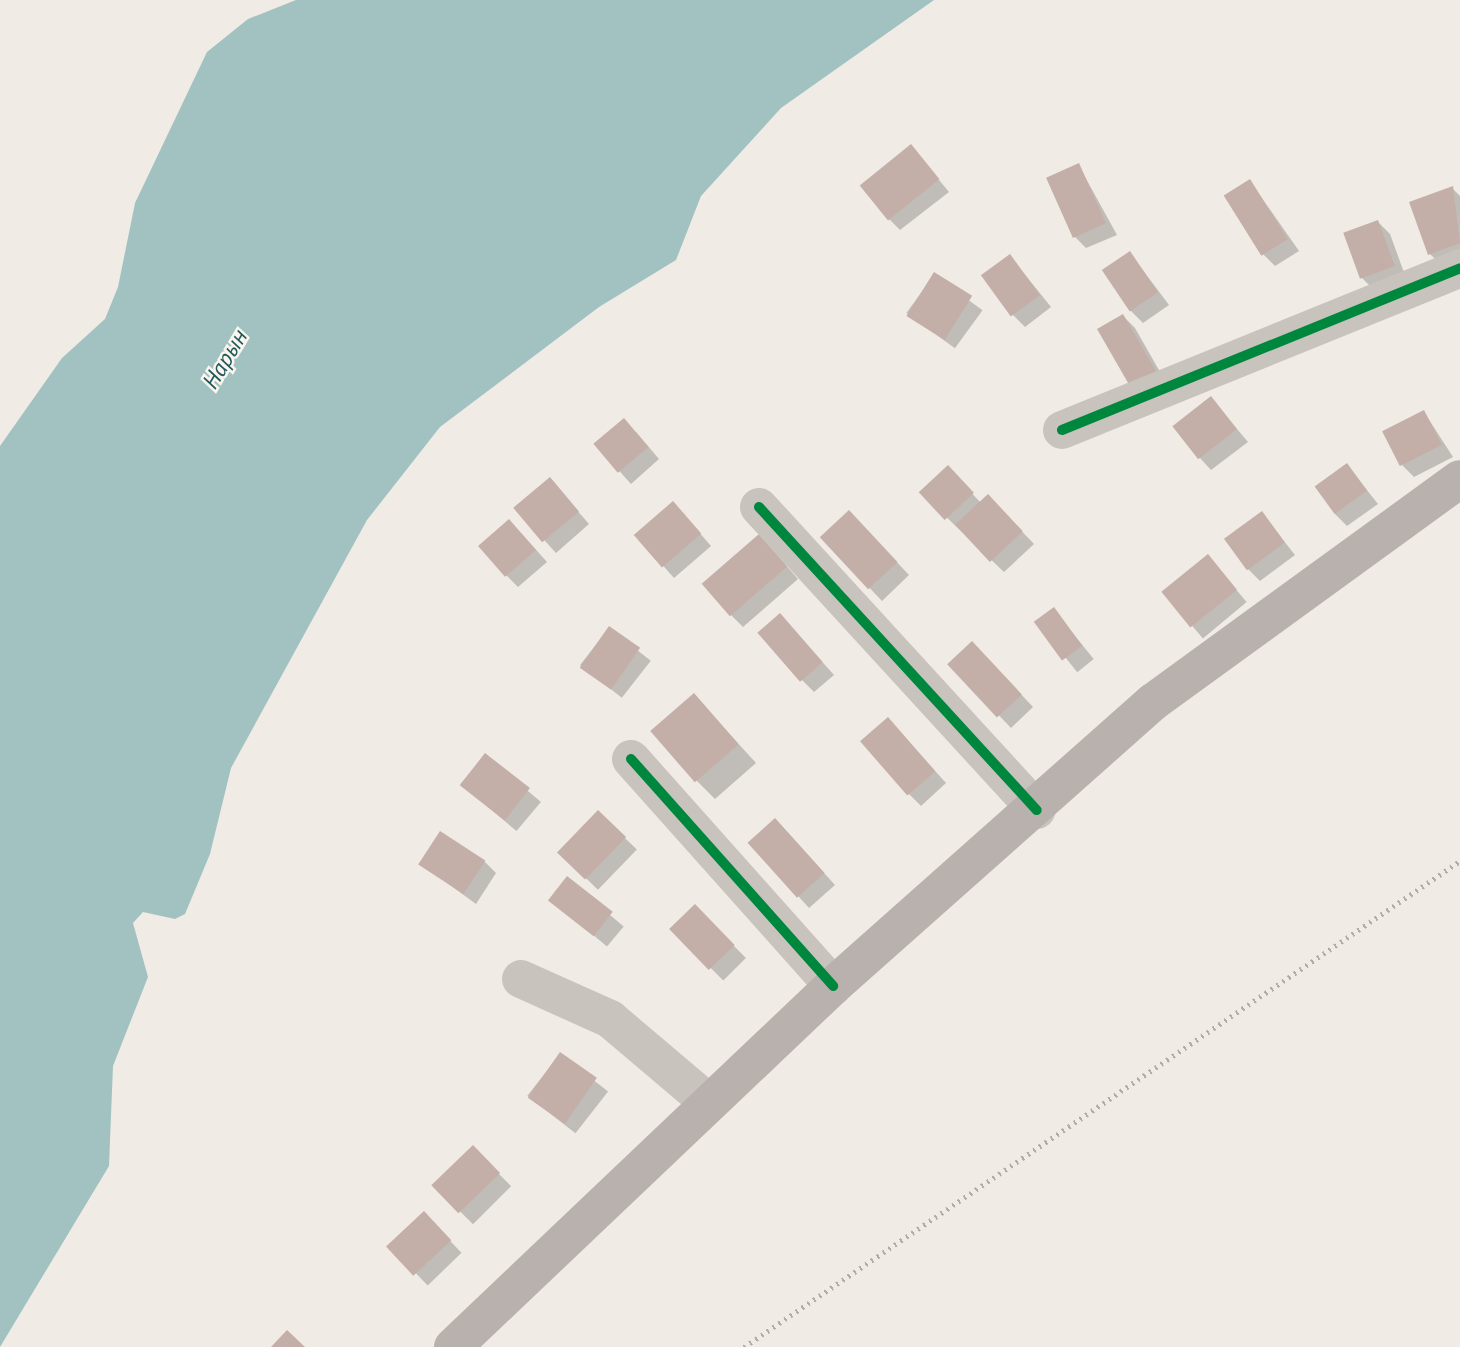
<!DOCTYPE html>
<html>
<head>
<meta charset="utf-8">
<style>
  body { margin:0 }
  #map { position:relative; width:1460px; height:1347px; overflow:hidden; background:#f0ebe5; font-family:"PT Sans",sans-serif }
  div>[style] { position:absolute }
  .water>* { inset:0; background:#a1c2c1 }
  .shadow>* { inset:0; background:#0003; transform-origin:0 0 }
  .building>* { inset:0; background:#c3afa7; transform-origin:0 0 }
  .minor>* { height:38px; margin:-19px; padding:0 19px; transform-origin:19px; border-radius:19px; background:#c9c3be }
  .major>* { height:38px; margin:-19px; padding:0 19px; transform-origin:19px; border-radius:19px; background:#b8b1ad }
  .rail>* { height:5px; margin-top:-2.5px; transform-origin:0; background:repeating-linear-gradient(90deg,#b1aca8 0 2px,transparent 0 7px) }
  .cycleway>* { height:10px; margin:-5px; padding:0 5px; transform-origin:5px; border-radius:5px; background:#00873e }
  span { translate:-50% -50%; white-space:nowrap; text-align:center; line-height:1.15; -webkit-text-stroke:5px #fbf5ee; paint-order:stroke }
  .water-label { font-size:23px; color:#1f5a5e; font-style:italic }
</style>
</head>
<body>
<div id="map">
  <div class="water">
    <i style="clip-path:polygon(296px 0,934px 0,781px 108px,701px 196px,676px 260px,599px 307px,440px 427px,367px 520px,231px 768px,210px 854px,185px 914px,175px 919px,143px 912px,133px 923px,148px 977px,113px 1066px,109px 1166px,0 1347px,0 446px,62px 358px,105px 319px,118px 287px,135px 203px,207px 52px,248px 19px)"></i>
  </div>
  <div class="shadow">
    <i style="clip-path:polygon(911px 146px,949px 192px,900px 230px,888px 218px)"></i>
    <i style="clip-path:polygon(1079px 166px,1117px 235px,1086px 248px,1074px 236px)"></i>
    <i style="clip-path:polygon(1250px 181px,1299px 251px,1275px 266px,1263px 254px)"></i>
    <i style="clip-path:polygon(1452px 188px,1460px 196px,1460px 259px,1442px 266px,1430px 254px)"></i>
    <i style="clip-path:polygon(1378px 222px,1390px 234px,1406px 278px,1374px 290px,1362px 278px)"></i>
    <i style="clip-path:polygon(1130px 253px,1169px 305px,1143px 323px,1131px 311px)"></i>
    <i style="clip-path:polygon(1010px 256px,1051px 307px,1025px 327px,1013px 315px)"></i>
    <i style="left:934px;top:275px;width:60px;height:47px;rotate:36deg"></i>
    <i style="clip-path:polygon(1123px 316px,1135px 328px,1168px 386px,1132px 387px)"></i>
    <i style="clip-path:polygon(1211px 398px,1248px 442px,1211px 470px,1200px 458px)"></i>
    <i style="clip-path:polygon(1424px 412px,1453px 457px,1414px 477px,1402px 465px)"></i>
    <i style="clip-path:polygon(636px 432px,659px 459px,631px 484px,596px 445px)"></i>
    <i style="clip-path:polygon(1347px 465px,1378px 504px,1347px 526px,1335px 514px)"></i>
    <i style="clip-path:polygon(948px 468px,981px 503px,988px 496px,1034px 544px,1004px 572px,921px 493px)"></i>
    <i style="clip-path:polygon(561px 492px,589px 524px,556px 553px,516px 509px)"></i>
    <i style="clip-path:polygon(1262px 513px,1295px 555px,1260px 581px,1248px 569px)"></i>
    <i style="clip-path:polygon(684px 515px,711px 546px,674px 578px,636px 535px)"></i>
    <i style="clip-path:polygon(861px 524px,909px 575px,882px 601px,822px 538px)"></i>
    <i style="clip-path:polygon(521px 533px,547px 562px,518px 587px,506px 575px)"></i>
    <i style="clip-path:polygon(771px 548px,798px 579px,743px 627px,731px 615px)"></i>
    <i style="left:1208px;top:556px;width:60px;height:57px;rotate:50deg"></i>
    <i style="left:1054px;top:610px;width:63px;height:21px;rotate:51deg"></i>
    <i style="clip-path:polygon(791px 627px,834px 675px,814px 692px,802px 680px)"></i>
    <i style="left:609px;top:628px;width:53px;height:47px;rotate:38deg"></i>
    <i style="clip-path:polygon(984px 655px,1033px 707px,1011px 728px,950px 664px)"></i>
    <i style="clip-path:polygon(694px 695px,756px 763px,715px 799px,697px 781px)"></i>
    <i style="clip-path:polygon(900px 732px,946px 783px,921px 806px,909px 794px)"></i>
    <i style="left:485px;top:755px;width:73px;height:38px;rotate:40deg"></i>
    <i style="left:598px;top:812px;width:54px;height:56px;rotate:44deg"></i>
    <i style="clip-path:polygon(787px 832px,835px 885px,809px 908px,750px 843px)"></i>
    <i style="clip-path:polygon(484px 861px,496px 873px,476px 904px,421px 864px)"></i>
    <i style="left:567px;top:879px;width:74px;height:26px;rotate:40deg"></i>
    <i style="left:695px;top:907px;width:72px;height:32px;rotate:45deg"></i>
    <i style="left:560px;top:1054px;width:61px;height:53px;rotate:38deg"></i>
    <i style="left:473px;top:1148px;width:54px;height:54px;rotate:45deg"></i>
    <i style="left:424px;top:1214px;width:54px;height:47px;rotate:46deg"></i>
  </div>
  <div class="building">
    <i style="left:911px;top:144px;width:45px;height:66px;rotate:51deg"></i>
    <i style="left:1079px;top:163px;width:66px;height:36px;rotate:66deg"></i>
    <i style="left:1250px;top:179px;width:71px;height:31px;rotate:58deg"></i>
    <i style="clip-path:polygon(1453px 186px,1460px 243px,1428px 255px,1409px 202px)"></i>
    <i style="left:1378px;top:220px;width:49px;height:37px;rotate:70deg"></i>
    <i style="left:1130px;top:251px;width:50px;height:34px;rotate:56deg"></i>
    <i style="left:1010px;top:254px;width:51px;height:36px;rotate:54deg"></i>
    <i style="left:934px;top:272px;width:45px;height:52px;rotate:32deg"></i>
    <i style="left:1123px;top:314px;width:68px;height:30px;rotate:60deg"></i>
    <i style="left:1211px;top:396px;width:42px;height:49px;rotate:52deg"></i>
    <i style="left:1424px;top:410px;width:39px;height:47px;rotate:63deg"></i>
    <i style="left:624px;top:418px;width:38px;height:40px;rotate:50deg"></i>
    <i style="left:1347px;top:463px;width:34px;height:40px;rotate:54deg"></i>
    <i style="left:948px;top:465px;width:38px;height:40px;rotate:47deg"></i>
    <i style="left:550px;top:477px;width:45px;height:48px;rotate:50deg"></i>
    <i style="left:988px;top:494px;width:51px;height:45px;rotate:47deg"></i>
    <i style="left:673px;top:501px;width:43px;height:52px;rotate:49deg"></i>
    <i style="left:849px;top:510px;width:71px;height:40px;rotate:47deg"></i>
    <i style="left:1262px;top:511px;width:39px;height:47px;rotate:54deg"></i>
    <i style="left:509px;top:519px;width:41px;height:41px;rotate:49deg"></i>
    <i style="left:759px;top:534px;width:43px;height:76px;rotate:49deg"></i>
    <i style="left:1208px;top:554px;width:46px;height:60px;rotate:51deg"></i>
    <i style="left:1054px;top:607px;width:48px;height:25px;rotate:54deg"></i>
    <i style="left:780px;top:613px;width:65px;height:30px;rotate:49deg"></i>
    <i style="left:609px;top:626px;width:38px;height:51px;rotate:35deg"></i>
    <i style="left:972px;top:641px;width:73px;height:34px;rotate:47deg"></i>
    <i style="left:694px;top:693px;width:68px;height:58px;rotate:49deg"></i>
    <i style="left:888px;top:717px;width:72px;height:37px;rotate:49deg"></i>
    <i style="left:485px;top:753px;width:57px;height:41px;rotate:38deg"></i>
    <i style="left:598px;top:810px;width:39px;height:59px;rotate:44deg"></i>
    <i style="left:775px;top:818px;width:74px;height:37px;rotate:48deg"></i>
    <i style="left:440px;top:831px;width:54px;height:40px;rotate:33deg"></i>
    <i style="left:567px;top:876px;width:58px;height:31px;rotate:38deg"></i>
    <i style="left:695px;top:904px;width:57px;height:36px;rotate:46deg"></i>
    <i style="left:560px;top:1052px;width:45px;height:56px;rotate:35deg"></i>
    <i style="left:473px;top:1145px;width:39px;height:58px;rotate:46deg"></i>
    <i style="left:424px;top:1211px;width:40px;height:52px;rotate:47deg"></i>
    <i style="clip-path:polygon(287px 1330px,305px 1347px,271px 1347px)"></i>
  </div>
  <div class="minor">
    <i style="left:1062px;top:430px;width:430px;rotate:-22.1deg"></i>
    <i style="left:759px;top:507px;width:411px;rotate:47.5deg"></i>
    <i style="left:631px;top:759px;width:304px;rotate:48.3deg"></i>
    <i style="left:521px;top:979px;width:98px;rotate:24.2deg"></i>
    <i style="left:610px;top:1019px;width:130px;rotate:40.3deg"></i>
  </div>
  <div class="major">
    <i style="left:453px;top:1347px;width:524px;rotate:-43.53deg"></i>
    <i style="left:833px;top:986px;width:428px;rotate:-41.6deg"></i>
    <i style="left:1153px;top:702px;width:379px;rotate:-36deg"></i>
  </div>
  <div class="rail">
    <i style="left:744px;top:1347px;width:865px;rotate:-34.17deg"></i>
  </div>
  <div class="cycleway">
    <i style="left:1062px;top:430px;width:430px;rotate:-22.1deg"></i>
    <i style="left:759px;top:507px;width:411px;rotate:47.5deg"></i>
    <i style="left:631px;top:759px;width:304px;rotate:48.3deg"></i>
  </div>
  <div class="water-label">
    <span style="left:225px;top:359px;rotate:-59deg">Нарын</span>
  </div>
</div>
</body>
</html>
